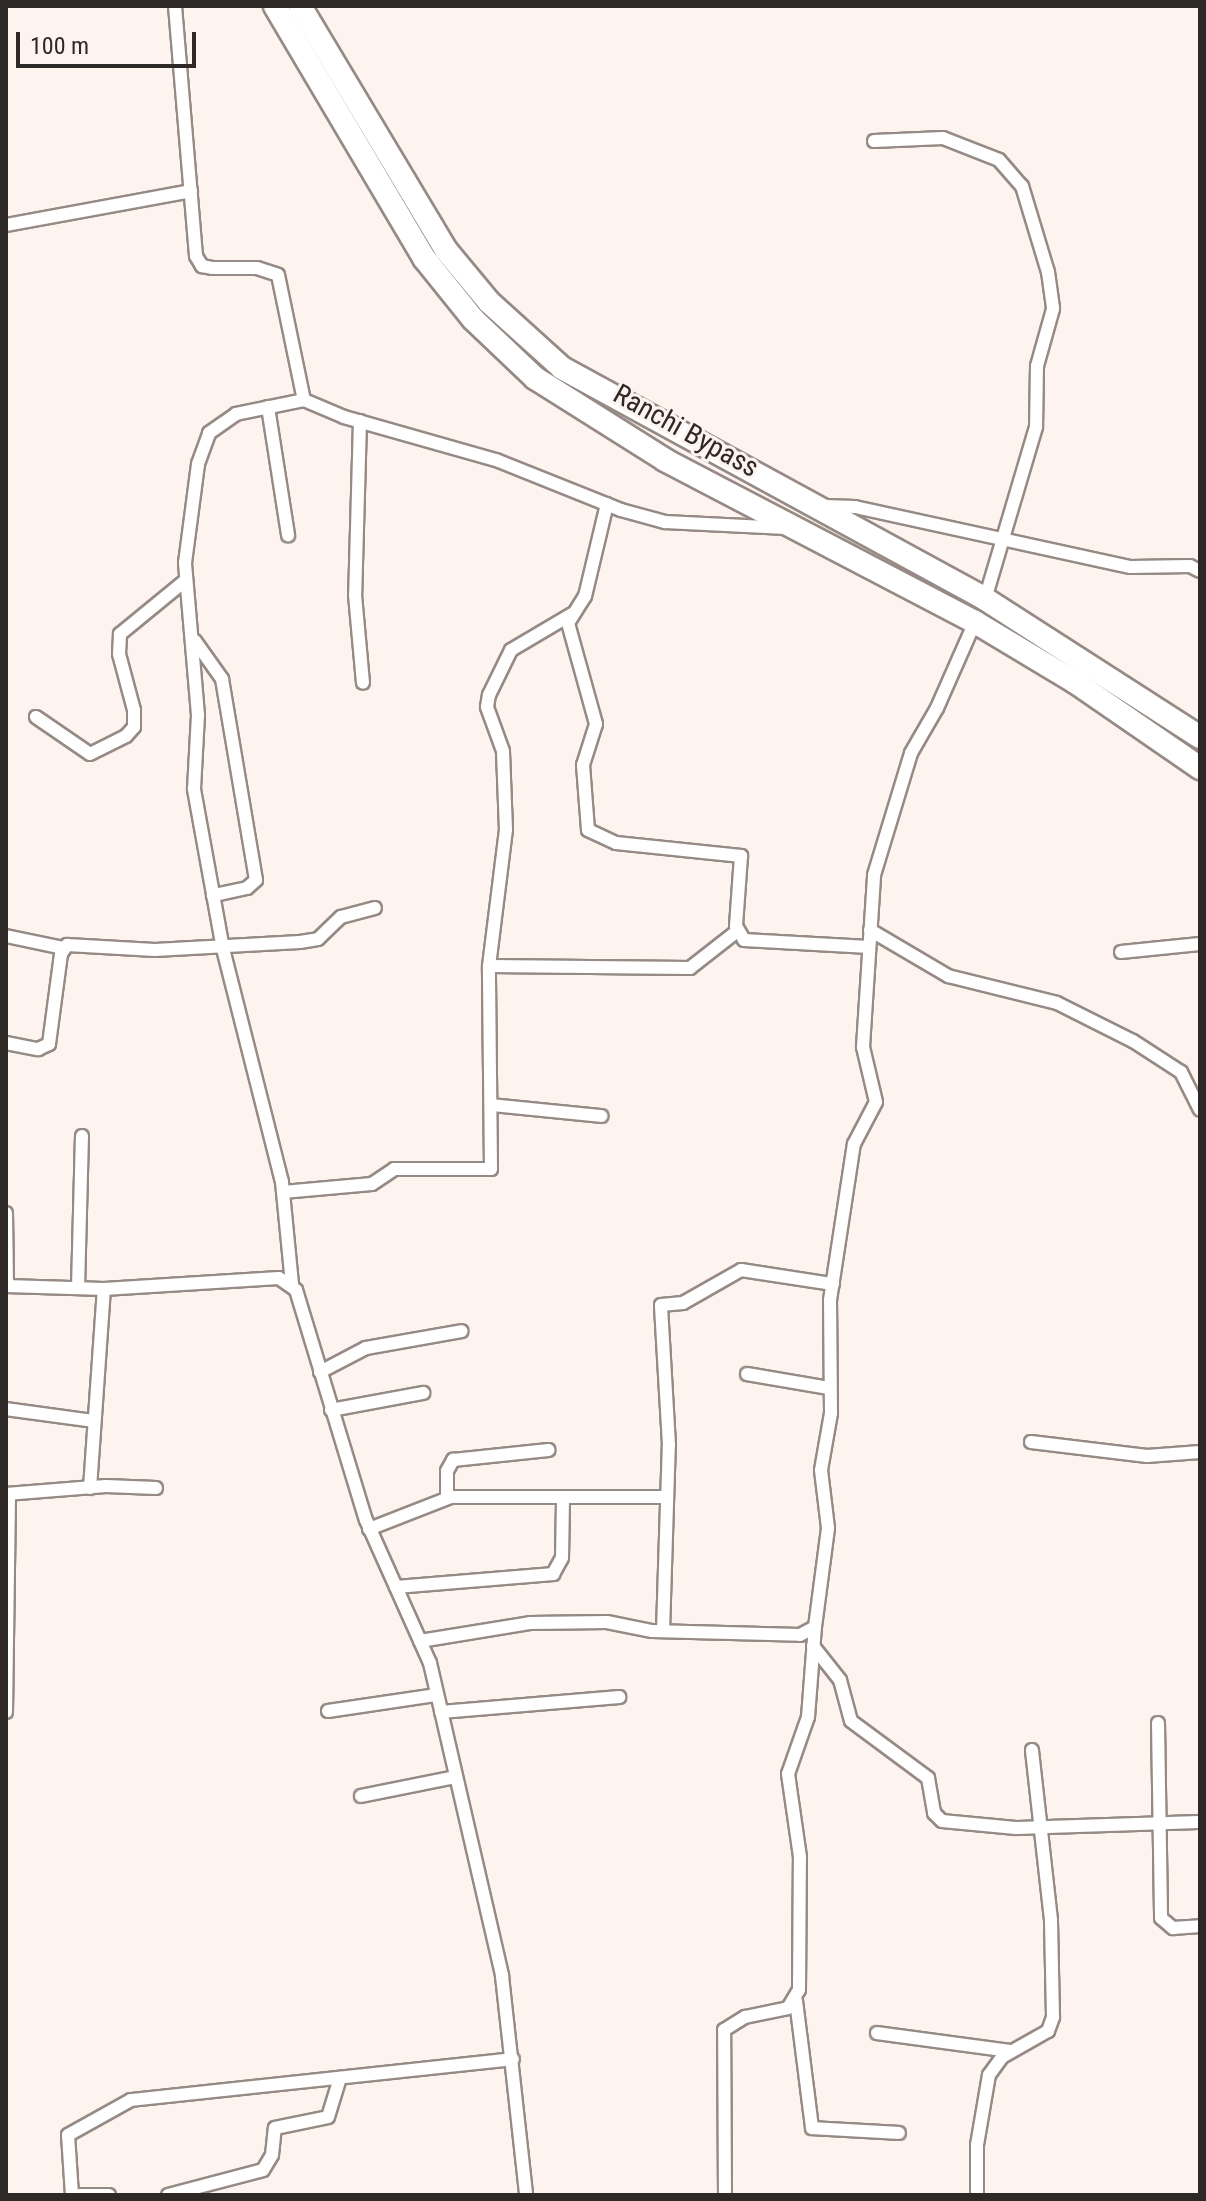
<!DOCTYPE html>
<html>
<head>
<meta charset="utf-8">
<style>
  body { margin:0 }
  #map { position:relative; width:1206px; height:2201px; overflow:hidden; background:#fef4ef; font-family:"Roboto Condensed",sans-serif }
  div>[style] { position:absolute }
  .roads { filter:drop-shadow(2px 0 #968a85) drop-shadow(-2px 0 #968a85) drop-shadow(0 2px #968a85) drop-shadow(0 -2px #968a85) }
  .street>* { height:12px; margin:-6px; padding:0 6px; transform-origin:6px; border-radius:6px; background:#fff }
  .highway>* { height:22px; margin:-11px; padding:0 11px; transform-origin:11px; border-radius:11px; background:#fff }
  span { translate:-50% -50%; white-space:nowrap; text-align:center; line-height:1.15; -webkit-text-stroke:6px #fef4ef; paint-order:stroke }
  .street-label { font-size:28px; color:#2e2927 }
  .frame { position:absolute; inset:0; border:8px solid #2e2927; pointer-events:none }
  .scale { position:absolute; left:16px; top:32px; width:180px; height:36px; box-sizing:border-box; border:4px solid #2e2927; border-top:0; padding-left:10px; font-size:24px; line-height:28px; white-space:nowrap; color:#2e2927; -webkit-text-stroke:6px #fef4ef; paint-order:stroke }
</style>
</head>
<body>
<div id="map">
  <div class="roads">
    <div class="street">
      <i style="left:175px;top:6px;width:251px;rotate:85.2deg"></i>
      <i style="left:196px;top:256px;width:12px;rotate:59deg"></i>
      <i style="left:202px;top:266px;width:10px;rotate:11deg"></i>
      <i style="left:212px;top:268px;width:45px"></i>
      <i style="left:257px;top:268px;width:22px;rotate:18deg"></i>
      <i style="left:278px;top:275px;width:128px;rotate:78.3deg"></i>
      <i style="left:304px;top:400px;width:43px;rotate:23deg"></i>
      <i style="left:344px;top:417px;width:158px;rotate:15.8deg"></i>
      <i style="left:496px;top:460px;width:135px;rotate:21.8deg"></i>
      <i style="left:621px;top:510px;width:46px;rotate:15.3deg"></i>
      <i style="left:665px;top:522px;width:121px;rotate:2.8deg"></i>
      <i style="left:874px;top:141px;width:69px;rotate:-2.5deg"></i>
      <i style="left:943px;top:138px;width:60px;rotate:21.4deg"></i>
      <i style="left:999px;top:160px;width:35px;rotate:49deg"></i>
      <i style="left:1022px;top:186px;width:90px;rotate:73.2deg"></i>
      <i style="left:1048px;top:272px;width:37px;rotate:82deg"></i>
      <i style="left:1053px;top:309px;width:59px;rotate:105.7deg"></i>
      <i style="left:1037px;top:366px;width:61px;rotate:90.9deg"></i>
      <i style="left:1036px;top:427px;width:179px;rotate:106.5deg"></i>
      <i style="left:6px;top:225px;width:188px;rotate:-10.4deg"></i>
      <i style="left:268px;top:407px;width:130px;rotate:81.1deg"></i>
      <i style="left:360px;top:421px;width:174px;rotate:91.6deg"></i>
      <i style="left:355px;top:595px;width:88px;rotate:84.8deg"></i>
      <i style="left:607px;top:504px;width:95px;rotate:103.4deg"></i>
      <i style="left:585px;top:596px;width:32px;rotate:122deg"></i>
      <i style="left:568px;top:623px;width:105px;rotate:74.5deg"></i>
      <i style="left:596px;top:724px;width:43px;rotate:107.6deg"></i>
      <i style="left:583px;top:765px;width:65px;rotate:85.6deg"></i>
      <i style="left:588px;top:830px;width:31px;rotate:25deg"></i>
      <i style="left:616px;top:843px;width:126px;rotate:5.9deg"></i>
      <i style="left:741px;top:856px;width:70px;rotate:94.1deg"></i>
      <i style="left:736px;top:926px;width:16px;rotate:60deg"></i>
      <i style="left:744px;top:940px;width:125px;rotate:3.2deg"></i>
      <i style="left:824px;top:506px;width:31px;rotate:2deg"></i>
      <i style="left:855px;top:507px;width:282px;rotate:12.3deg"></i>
      <i style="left:1131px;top:567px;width:59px;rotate:-1deg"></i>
      <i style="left:1190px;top:566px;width:11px;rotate:27deg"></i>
      <i style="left:195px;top:641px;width:47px;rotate:54.6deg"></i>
      <i style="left:222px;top:679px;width:204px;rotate:80.4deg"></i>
      <i style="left:256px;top:880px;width:12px;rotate:138deg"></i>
      <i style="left:247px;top:888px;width:35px;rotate:168deg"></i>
      <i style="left:36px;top:717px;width:65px;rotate:34.4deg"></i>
      <i style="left:90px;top:754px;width:40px;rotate:-26.6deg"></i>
      <i style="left:126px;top:736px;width:12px;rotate:-48deg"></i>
      <i style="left:134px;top:727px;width:17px;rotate:-90deg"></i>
      <i style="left:134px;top:710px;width:58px;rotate:-105deg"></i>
      <i style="left:119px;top:654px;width:20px;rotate:-87deg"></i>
      <i style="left:120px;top:634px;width:85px;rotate:-39.3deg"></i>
      <i style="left:870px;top:930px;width:91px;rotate:30.5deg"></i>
      <i style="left:948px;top:976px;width:112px;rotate:13.9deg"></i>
      <i style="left:1057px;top:1003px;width:85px;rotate:26.6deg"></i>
      <i style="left:1133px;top:1041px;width:57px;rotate:32.9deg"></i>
      <i style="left:1181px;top:1072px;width:42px;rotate:63.4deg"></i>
      <i style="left:6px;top:936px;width:58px;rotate:11.9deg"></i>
      <i style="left:1121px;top:952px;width:79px;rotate:-5.8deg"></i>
      <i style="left:489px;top:966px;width:201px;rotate:0.6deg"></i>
      <i style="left:690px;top:968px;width:58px;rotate:-38deg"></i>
      <i style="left:6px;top:1043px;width:33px;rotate:11deg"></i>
      <i style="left:38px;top:1049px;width:12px;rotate:-24deg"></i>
      <i style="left:49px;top:1044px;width:91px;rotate:-82.4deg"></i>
      <i style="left:61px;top:954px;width:11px;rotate:-56deg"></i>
      <i style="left:67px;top:945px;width:88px;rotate:3.3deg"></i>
      <i style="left:155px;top:950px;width:145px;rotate:-3.2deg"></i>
      <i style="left:300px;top:942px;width:18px;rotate:-9deg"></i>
      <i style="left:318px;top:939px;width:32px;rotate:-44deg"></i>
      <i style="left:341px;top:917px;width:35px;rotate:-15deg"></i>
      <i style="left:491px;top:1105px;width:111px;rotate:5.7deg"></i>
      <i style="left:283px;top:1192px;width:89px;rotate:-5.1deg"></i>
      <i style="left:372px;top:1184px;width:27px;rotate:-34deg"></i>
      <i style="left:394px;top:1169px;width:97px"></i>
      <i style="left:491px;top:1169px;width:203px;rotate:-90.6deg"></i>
      <i style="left:489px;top:966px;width:137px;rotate:-82.9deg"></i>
      <i style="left:506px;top:830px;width:79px;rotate:-92.2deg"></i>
      <i style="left:503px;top:751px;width:47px;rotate:-110deg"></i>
      <i style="left:487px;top:707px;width:12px;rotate:-81deg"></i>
      <i style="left:489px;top:695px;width:50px;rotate:-63.9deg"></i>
      <i style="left:511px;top:650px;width:71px;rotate:-30.5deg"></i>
      <i style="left:6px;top:1213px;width:73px;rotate:89.2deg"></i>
      <i style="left:292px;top:1284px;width:102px;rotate:-95.6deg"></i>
      <i style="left:282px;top:1182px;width:240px;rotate:-104.2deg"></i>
      <i style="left:223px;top:949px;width:163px;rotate:-100.3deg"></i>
      <i style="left:194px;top:789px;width:74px;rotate:-86.9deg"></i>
      <i style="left:198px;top:715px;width:153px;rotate:-94.9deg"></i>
      <i style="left:185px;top:563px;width:100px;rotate:-82.5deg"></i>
      <i style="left:198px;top:464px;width:33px;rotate:-70deg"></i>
      <i style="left:209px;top:433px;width:33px;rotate:-35deg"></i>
      <i style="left:236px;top:414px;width:69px;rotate:-11.6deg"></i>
      <i style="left:6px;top:1286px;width:98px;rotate:1.8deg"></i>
      <i style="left:104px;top:1289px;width:175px;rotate:-3.6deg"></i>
      <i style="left:279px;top:1278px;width:21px;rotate:35deg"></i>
      <i style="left:296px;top:1290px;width:240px;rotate:73.1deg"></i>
      <i style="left:366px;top:1520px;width:157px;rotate:65.9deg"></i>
      <i style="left:430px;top:1663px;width:321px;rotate:77deg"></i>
      <i style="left:502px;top:1976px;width:220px;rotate:83.7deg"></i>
      <i style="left:78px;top:1288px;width:152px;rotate:-88.5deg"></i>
      <i style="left:320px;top:1372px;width:52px;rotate:-27.6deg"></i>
      <i style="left:366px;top:1348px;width:97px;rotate:-10deg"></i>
      <i style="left:747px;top:1374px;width:83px;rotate:9.7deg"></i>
      <i style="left:6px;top:1409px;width:89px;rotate:7.8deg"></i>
      <i style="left:331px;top:1410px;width:94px;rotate:-10.5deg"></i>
      <i style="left:1031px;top:1442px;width:117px;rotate:6.9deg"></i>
      <i style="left:1147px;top:1456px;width:53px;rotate:-4.3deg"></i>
      <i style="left:90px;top:1488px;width:199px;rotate:-86deg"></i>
      <i style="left:6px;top:1494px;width:100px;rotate:-4.6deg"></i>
      <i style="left:106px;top:1486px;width:50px;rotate:2.3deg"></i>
      <i style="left:447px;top:1498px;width:27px;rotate:-90deg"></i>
      <i style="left:447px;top:1471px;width:13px;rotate:-61deg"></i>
      <i style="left:453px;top:1460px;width:96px;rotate:-6deg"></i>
      <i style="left:369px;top:1529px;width:88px;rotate:-21.3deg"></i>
      <i style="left:451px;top:1497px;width:216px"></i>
      <i style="left:396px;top:1587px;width:158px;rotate:-4.7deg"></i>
      <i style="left:553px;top:1574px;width:18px;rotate:-61deg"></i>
      <i style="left:562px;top:1558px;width:60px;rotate:-89deg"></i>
      <i style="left:663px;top:1631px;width:186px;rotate:-88.2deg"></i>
      <i style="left:669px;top:1445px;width:140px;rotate:-93.3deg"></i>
      <i style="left:661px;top:1305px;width:22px;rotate:-5deg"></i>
      <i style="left:683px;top:1303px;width:67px;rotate:-29.6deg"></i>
      <i style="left:741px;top:1270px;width:93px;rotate:8.7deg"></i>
      <i style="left:420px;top:1641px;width:111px;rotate:-9.3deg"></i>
      <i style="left:530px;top:1623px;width:77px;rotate:-0.7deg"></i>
      <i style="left:607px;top:1622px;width:46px;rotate:11.3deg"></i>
      <i style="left:652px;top:1631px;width:148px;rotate:1.5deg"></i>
      <i style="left:800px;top:1635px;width:17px;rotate:-28deg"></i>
      <i style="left:815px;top:1627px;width:100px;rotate:-82.5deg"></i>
      <i style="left:828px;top:1528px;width:58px;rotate:-96.9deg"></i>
      <i style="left:821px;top:1470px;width:58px;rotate:-80deg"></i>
      <i style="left:831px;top:1413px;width:113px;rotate:-90.5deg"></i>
      <i style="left:830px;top:1300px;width:158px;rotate:-81.3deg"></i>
      <i style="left:854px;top:1144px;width:47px;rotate:-62.4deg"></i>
      <i style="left:876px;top:1102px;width:57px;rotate:-103.3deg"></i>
      <i style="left:863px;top:1047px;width:172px;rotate:-86.3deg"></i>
      <i style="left:874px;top:875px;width:127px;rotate:-73.1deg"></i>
      <i style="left:911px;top:753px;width:52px;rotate:-60deg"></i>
      <i style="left:937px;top:708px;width:94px;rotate:-66.2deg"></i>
      <i style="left:813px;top:1646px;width:43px;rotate:51.5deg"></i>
      <i style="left:840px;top:1680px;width:42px;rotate:75deg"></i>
      <i style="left:851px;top:1721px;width:96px;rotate:36.5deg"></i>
      <i style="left:928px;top:1778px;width:36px;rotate:80deg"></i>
      <i style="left:934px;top:1813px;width:11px;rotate:45deg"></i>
      <i style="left:942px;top:1821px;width:74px;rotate:5.4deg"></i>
      <i style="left:1016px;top:1828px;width:184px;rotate:-1.9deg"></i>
      <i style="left:328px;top:1711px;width:110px;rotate:-8.4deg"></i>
      <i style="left:6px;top:1712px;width:218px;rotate:-89.2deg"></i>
      <i style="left:441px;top:1712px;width:179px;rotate:-4.8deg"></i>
      <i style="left:1158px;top:1723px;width:195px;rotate:89.1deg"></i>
      <i style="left:1161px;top:1918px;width:16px;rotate:40deg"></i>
      <i style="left:1173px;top:1928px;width:27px;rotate:-4deg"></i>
      <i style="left:361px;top:1796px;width:96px;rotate:-11.4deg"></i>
      <i style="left:796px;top:2001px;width:128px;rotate:82.8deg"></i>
      <i style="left:812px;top:2128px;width:87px;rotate:3.3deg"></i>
      <i style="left:877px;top:2033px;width:134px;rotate:7.7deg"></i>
      <i style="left:72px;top:2195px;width:60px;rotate:-93.8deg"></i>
      <i style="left:68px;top:2135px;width:72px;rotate:-29.1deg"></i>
      <i style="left:131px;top:2100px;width:384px;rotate:-6.1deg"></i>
      <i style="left:79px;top:2195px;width:30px"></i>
      <i style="left:168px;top:2195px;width:98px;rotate:-14.7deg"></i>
      <i style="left:263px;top:2170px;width:17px;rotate:-59deg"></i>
      <i style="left:272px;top:2155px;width:27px;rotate:-84deg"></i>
      <i style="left:275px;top:2128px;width:54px;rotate:-11.7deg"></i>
      <i style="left:328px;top:2117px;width:41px;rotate:-72.9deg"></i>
      <i style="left:725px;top:2195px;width:165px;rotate:-90.3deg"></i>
      <i style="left:724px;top:2030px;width:25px;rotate:-32deg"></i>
      <i style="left:745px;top:2017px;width:44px;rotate:-11.8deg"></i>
      <i style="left:788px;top:2008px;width:21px;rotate:-59deg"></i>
      <i style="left:799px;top:1990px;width:133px;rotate:-89.6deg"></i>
      <i style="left:800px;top:1857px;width:84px;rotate:-98.2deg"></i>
      <i style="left:788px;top:1774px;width:60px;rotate:-70.7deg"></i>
      <i style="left:808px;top:1717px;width:90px;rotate:-85.6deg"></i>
      <i style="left:977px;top:2195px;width:50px;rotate:-90deg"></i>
      <i style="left:977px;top:2145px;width:71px;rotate:-80.3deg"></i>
      <i style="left:989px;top:2075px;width:22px;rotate:-54deg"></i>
      <i style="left:1002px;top:2057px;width:53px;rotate:-29.5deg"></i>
      <i style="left:1048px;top:2031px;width:15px;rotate:-70deg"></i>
      <i style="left:1053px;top:2017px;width:97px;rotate:-91.2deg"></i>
      <i style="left:1051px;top:1920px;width:171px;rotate:-96.4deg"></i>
    </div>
    <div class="highway">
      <i style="left:275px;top:6px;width:293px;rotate:59.4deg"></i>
      <i style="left:424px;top:258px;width:78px;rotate:51.2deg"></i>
      <i style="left:473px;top:319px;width:86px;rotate:43.6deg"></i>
      <i style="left:535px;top:378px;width:154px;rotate:32.2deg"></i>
      <i style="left:665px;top:460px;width:350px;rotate:27.6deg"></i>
      <i style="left:975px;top:622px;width:117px;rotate:31deg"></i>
      <i style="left:1075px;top:682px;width:152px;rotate:34.5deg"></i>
      <i style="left:300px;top:6px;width:284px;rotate:59.1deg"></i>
      <i style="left:446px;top:250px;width:67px;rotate:50.4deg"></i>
      <i style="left:489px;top:302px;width:98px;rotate:42.1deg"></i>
      <i style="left:562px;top:368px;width:482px;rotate:28.6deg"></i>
      <i style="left:985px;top:599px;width:255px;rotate:32.7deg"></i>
    </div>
  </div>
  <div class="street-label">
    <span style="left:686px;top:431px;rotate:29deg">Ranchi Bypass</span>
  </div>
  <div class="frame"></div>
  <div class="scale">100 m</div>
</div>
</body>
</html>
